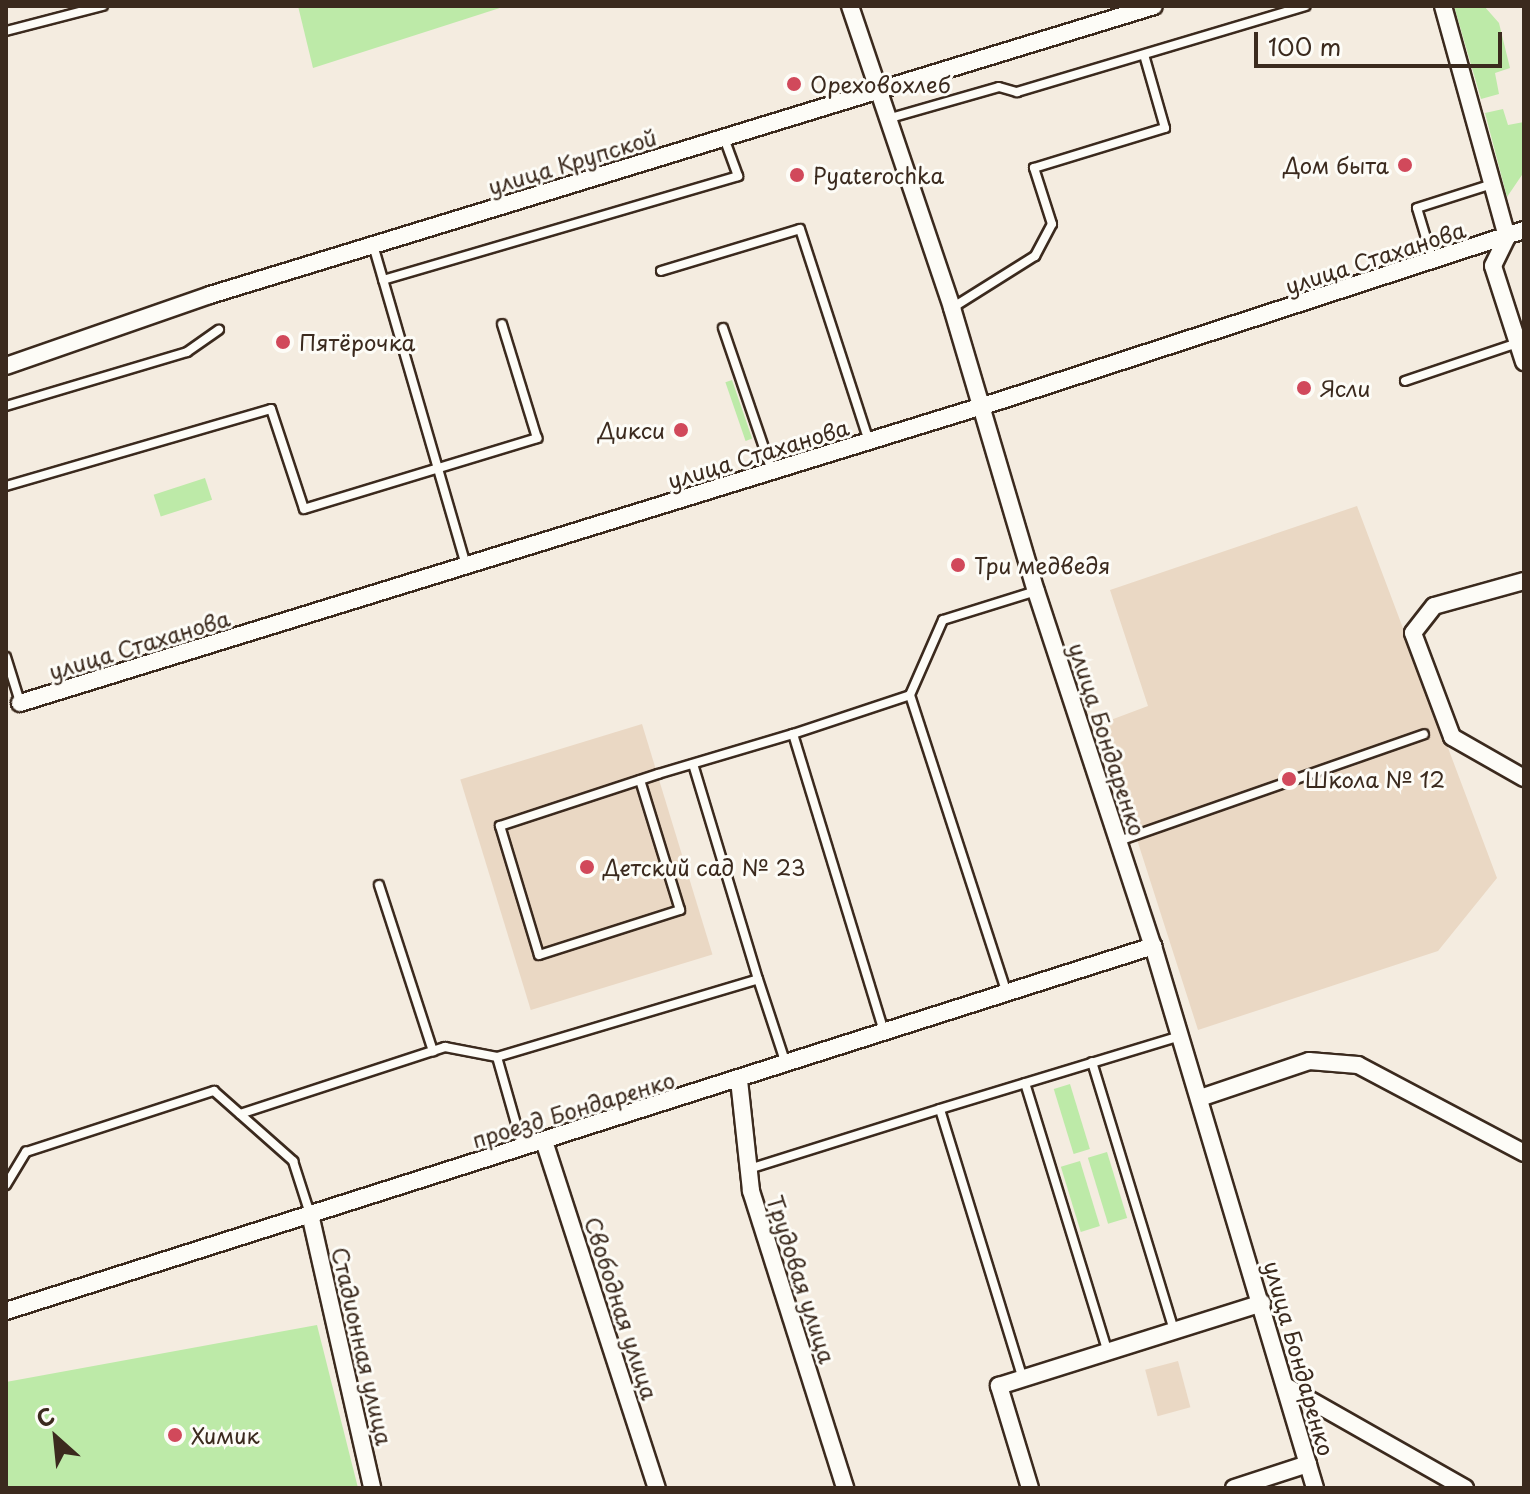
<!DOCTYPE html>
<html>
<head>
<meta charset="utf-8">
<style>
  body { margin:0 }
  #map { position:relative; width:1530px; height:1494px; overflow:hidden; background:#f4ece0; font-family:"Playpen Sans",sans-serif }
  div>[style] { position:absolute }
  .built>* { inset:0; background:#ead8c4; transform-origin:0 0 }
  .green>* { inset:0; background:#bdeaa8; transform-origin:0 0 }
  .roads { filter:drop-shadow(2px 0 #3b2a1e) drop-shadow(-2px 0 #3b2a1e) drop-shadow(0 2px #3b2a1e) drop-shadow(0 -2px #3b2a1e) }
  .lane>* { height:8px; margin:-4px; padding:0 4px; transform-origin:4px; border-radius:4px; background:#fdfcf7 }
  .street>* { height:16px; margin:-8px; padding:0 8px; transform-origin:8px; border-radius:8px; background:#fdfcf7 }
  .dots>* { width:22px; height:22px; translate:-50% -50%; box-sizing:border-box; border:4px solid #fdfcf7; border-radius:50% }
  span { translate:-50% -50%; white-space:nowrap; text-align:center; line-height:1.15; -webkit-text-stroke:6px #fdfcf7; paint-order:stroke }
  .poi-label { font-size:22px; color:#3b2a1e }
  .left { translate:0 -50%; text-align:left }
  .right { translate:-100% -50%; text-align:right }
  .street-label { font-size:22px; color:#3b2a1e }
  .frame { position:absolute; inset:0; border:8px solid #3b2a1e; pointer-events:none }
  .north { position:absolute; left:16px; top:1398px; width:80px; height:80px; -webkit-text-stroke:6px #fdfcf7; paint-order:stroke; rotate:333deg; font-size:22px; font-weight:700; line-height:32px; text-align:center; color:#3b2a1e }
  .north::after { content:''; display:block; margin:auto; width:28px; height:36px; background:#3b2a1e; clip-path:polygon(50% 0,100% 100%,50% 72%,0 100%) }
  .scale { position:absolute; left:1254px; top:32px; width:248px; height:36px; box-sizing:border-box; border:4px solid #3b2a1e; border-top:0; padding-left:10px; font-size:24px; line-height:28px; white-space:nowrap; color:#3b2a1e; -webkit-text-stroke:6px #fdfcf7; paint-order:stroke }
</style>
</head>
<body>
<div id="map">
  <div class="built">
    <i style="clip-path:polygon(1357px 506px,1497px 878px,1438px 951px,1198px 1030px,1100px 724px,1148px 706px,1110px 590px)"></i>
    <i style="left:642px;top:724px;width:241px;height:190px;rotate:73deg"></i>
    <i style="left:1178px;top:1361px;width:48px;height:34px;rotate:75deg"></i>
  </div>
  <div class="green">
    <i style="clip-path:polygon(298px 6px,506px 6px,313px 68px)"></i>
    <i style="clip-path:polygon(1454px 6px,1484px 6px,1499px 23px,1510px 68px,1495px 73px,1499px 94px,1481px 99px)"></i>
    <i style="clip-path:polygon(1503px 109px,1508px 125px,1524px 122px,1524px 172px,1507px 197px,1485px 113px)"></i>
    <i style="left:732px;top:380px;width:62px;height:7px;rotate:71deg"></i>
    <i style="left:205px;top:478px;width:23px;height:54px;rotate:72deg"></i>
    <i style="left:1070px;top:1084px;width:68px;height:17px;rotate:73deg"></i>
    <i style="left:1107px;top:1152px;width:69px;height:20px;rotate:73deg"></i>
    <i style="left:1080px;top:1161px;width:68px;height:20px;rotate:73deg"></i>
    <i style="clip-path:polygon(317px 1325px,358px 1488px,6px 1488px,6px 1382px)"></i>
  </div>
  <div class="roads">
    <div class="lane">
      <i style="left:6px;top:31px;width:100px;rotate:-14.5deg"></i>
      <i style="left:887px;top:119px;width:116px;rotate:-15.9deg"></i>
      <i style="left:999px;top:87px;width:19px;rotate:16deg"></i>
      <i style="left:1017px;top:92px;width:301px;rotate:-16.6deg"></i>
      <i style="left:373px;top:245px;width:334px;rotate:73.8deg"></i>
      <i style="left:1433px;top:261px;width:55px;rotate:-106.8deg"></i>
      <i style="left:1417px;top:208px;width:79px;rotate:-17.7deg"></i>
      <i style="left:661px;top:271px;width:145px;rotate:-16.8deg"></i>
      <i style="left:800px;top:229px;width:223px;rotate:72deg"></i>
      <i style="left:383px;top:280px;width:370px;rotate:-16.3deg"></i>
      <i style="left:738px;top:176px;width:40px;rotate:-110.2deg"></i>
      <i style="left:952px;top:308px;width:98px;rotate:-32.1deg"></i>
      <i style="left:1035px;top:256px;width:36px;rotate:-62deg"></i>
      <i style="left:1052px;top:224px;width:59px;rotate:-107.8deg"></i>
      <i style="left:1034px;top:168px;width:137px;rotate:-17deg"></i>
      <i style="left:1165px;top:128px;width:76px;rotate:-106deg"></i>
      <i style="left:723px;top:328px;width:151px;rotate:71.1deg"></i>
      <i style="left:1405px;top:381px;width:118px;rotate:-18.7deg"></i>
      <i style="left:6px;top:406px;width:189px;rotate:-16.6deg"></i>
      <i style="left:187px;top:352px;width:39px;rotate:-35deg"></i>
      <i style="left:6px;top:486px;width:276px;rotate:-16.2deg"></i>
      <i style="left:271px;top:409px;width:105px;rotate:71.7deg"></i>
      <i style="left:304px;top:509px;width:244px;rotate:-16.9deg"></i>
      <i style="left:537px;top:438px;width:119px;rotate:-107.1deg"></i>
      <i style="left:6px;top:657px;width:47px;rotate:72.7deg"></i>
      <i style="left:910px;top:695px;width:314px;rotate:72deg"></i>
      <i style="left:793px;top:734px;width:312px;rotate:73deg"></i>
      <i style="left:693px;top:764px;width:225px;rotate:73.2deg"></i>
      <i style="left:640px;top:780px;width:136px;rotate:72.9deg"></i>
      <i style="left:680px;top:910px;width:148px;rotate:162.3deg"></i>
      <i style="left:539px;top:955px;width:135px;rotate:-106.8deg"></i>
      <i style="left:500px;top:826px;width:166px;rotate:-18.2deg"></i>
      <i style="left:658px;top:774px;width:141px;rotate:-16.5deg"></i>
      <i style="left:793px;top:734px;width:123px;rotate:-18.4deg"></i>
      <i style="left:910px;top:695px;width:82px;rotate:-66.3deg"></i>
      <i style="left:943px;top:620px;width:97px;rotate:-17.3deg"></i>
      <i style="left:1119px;top:841px;width:323px;rotate:-19.3deg"></i>
      <i style="left:379px;top:885px;width:175px;rotate:72deg"></i>
      <i style="left:497px;top:1057px;width:95px;rotate:74.1deg"></i>
      <i style="left:1092px;top:1062px;width:280px;rotate:73deg"></i>
      <i style="left:1025px;top:1083px;width:279px;rotate:72.9deg"></i>
      <i style="left:240px;top:1114px;width:216px;rotate:-18.1deg"></i>
      <i style="left:445px;top:1047px;width:53px;rotate:10.9deg"></i>
      <i style="left:497px;top:1057px;width:272px;rotate:-16.6deg"></i>
      <i style="left:758px;top:979px;width:89px;rotate:71.8deg"></i>
      <i style="left:749px;top:1169px;width:200px;rotate:-17.4deg"></i>
      <i style="left:6px;top:1185px;width:39px;rotate:-59deg"></i>
      <i style="left:26px;top:1152px;width:198px;rotate:-18deg"></i>
      <i style="left:214px;top:1091px;width:106px;rotate:41.5deg"></i>
      <i style="left:293px;top:1161px;width:56px;rotate:72.2deg"></i>
      <i style="left:1022px;top:1376px;width:279px;rotate:-107.1deg"></i>
      <i style="left:940px;top:1109px;width:251px;rotate:-16.9deg"></i>
    </div>
    <div class="street">
      <i style="left:850px;top:6px;width:319px;rotate:71.3deg"></i>
      <i style="left:952px;top:308px;width:295px;rotate:73.5deg"></i>
      <i style="left:1036px;top:591px;width:374px;rotate:71.8deg"></i>
      <i style="left:1153px;top:946px;width:566px;rotate:73.36deg"></i>
      <i style="left:1443px;top:6px;width:240px;rotate:74.5deg"></i>
      <i style="left:1507px;top:237px;width:32px;rotate:116deg"></i>
      <i style="left:1493px;top:266px;width:101px;rotate:72.1deg"></i>
      <i style="left:6px;top:366px;width:216px;rotate:-19.2deg"></i>
      <i style="left:210px;top:295px;width:987px;rotate:-17.02deg"></i>
      <i style="left:1524px;top:581px;width:93px;rotate:164.5deg"></i>
      <i style="left:1434px;top:606px;width:34px;rotate:128deg"></i>
      <i style="left:1413px;top:633px;width:111px;rotate:69.4deg"></i>
      <i style="left:1452px;top:737px;width:83px;rotate:29.7deg"></i>
      <i style="left:20px;top:703px;width:1028px;rotate:-17.15deg"></i>
      <i style="left:1002px;top:400px;width:549px;rotate:-18.04deg"></i>
      <i style="left:739px;top:1080px;width:112px;rotate:83.8deg"></i>
      <i style="left:751px;top:1191px;width:312px;rotate:72.4deg"></i>
      <i style="left:1200px;top:1098px;width:115px;rotate:-18.7deg"></i>
      <i style="left:1309px;top:1061px;width:49px;rotate:4.7deg"></i>
      <i style="left:1358px;top:1065px;width:188px;rotate:27.9deg"></i>
      <i style="left:544px;top:1141px;width:365px;rotate:72deg"></i>
      <i style="left:310px;top:1214px;width:281px;rotate:77.2deg"></i>
      <i style="left:6px;top:1311px;width:1204px;rotate:-17.65deg"></i>
      <i style="left:1287px;top:1387px;width:205px;rotate:29.6deg"></i>
      <i style="left:1030px;top:1488px;width:107px;rotate:-106.9deg"></i>
      <i style="left:999px;top:1386px;width:276px;rotate:-17.5deg"></i>
      <i style="left:1234px;top:1488px;width:78px;rotate:-18deg"></i>
    </div>
  </div>
  <div class="dots">
    <i style="left:794px;top:84px;background:#d1495b"></i>
    <i style="left:1405px;top:165px;background:#d1495b"></i>
    <i style="left:797px;top:175px;background:#d1495b"></i>
    <i style="left:283px;top:342px;background:#d1495b"></i>
    <i style="left:1304px;top:388px;background:#d1495b"></i>
    <i style="left:681px;top:430px;background:#d1495b"></i>
    <i style="left:958px;top:565px;background:#d1495b"></i>
    <i style="left:1289px;top:779px;background:#d1495b"></i>
    <i style="left:587px;top:867px;background:#d1495b"></i>
    <i style="left:175px;top:1435px;background:#d1495b"></i>
  </div>
  <div class="poi-label">
    <span class="left" style="left:810px;top:84px">Ореховохлеб</span>
    <span class="right" style="left:1389px;top:165px">Дом быта</span>
    <span class="left" style="left:813px;top:175px">Pyaterochka</span>
    <span class="left" style="left:299px;top:342px">Пятёрочка</span>
    <span class="left" style="left:1320px;top:388px">Ясли</span>
    <span class="right" style="left:665px;top:430px">Дикси</span>
    <span class="left" style="left:974px;top:565px">Три медведя</span>
    <span class="left" style="left:1305px;top:779px">Школа № 12</span>
    <span class="left" style="left:603px;top:867px">Детский сад № 23</span>
    <span class="left" style="left:191px;top:1435px">Химик</span>
  </div>
  <div class="street-label">
    <span style="left:572px;top:161px;rotate:-17deg">улица Крупской</span>
    <span style="left:1375px;top:257px;rotate:-18deg">улица Стаханова</span>
    <span style="left:758px;top:453px;rotate:-17deg">улица Стаханова</span>
    <span style="left:139px;top:644px;rotate:-17deg">улица Стаханова</span>
    <span style="left:1108px;top:739px;rotate:72deg">улица Бондаренко</span>
    <span style="left:573px;top:1109px;rotate:-17deg">проезд Бондаренко</span>
    <span style="left:802px;top:1279px;rotate:72deg">Трудовая улица</span>
    <span style="left:622px;top:1308px;rotate:72deg">Свободная улица</span>
    <span style="left:363px;top:1346px;rotate:77deg">Стадионная улица</span>
    <span style="left:1300px;top:1358px;rotate:74deg">улица Бондаренко</span>
  </div>
  <div class="frame"></div>
  <div class="north">С</div>
  <div class="scale">100 m</div>
</div>
</body>
</html>
